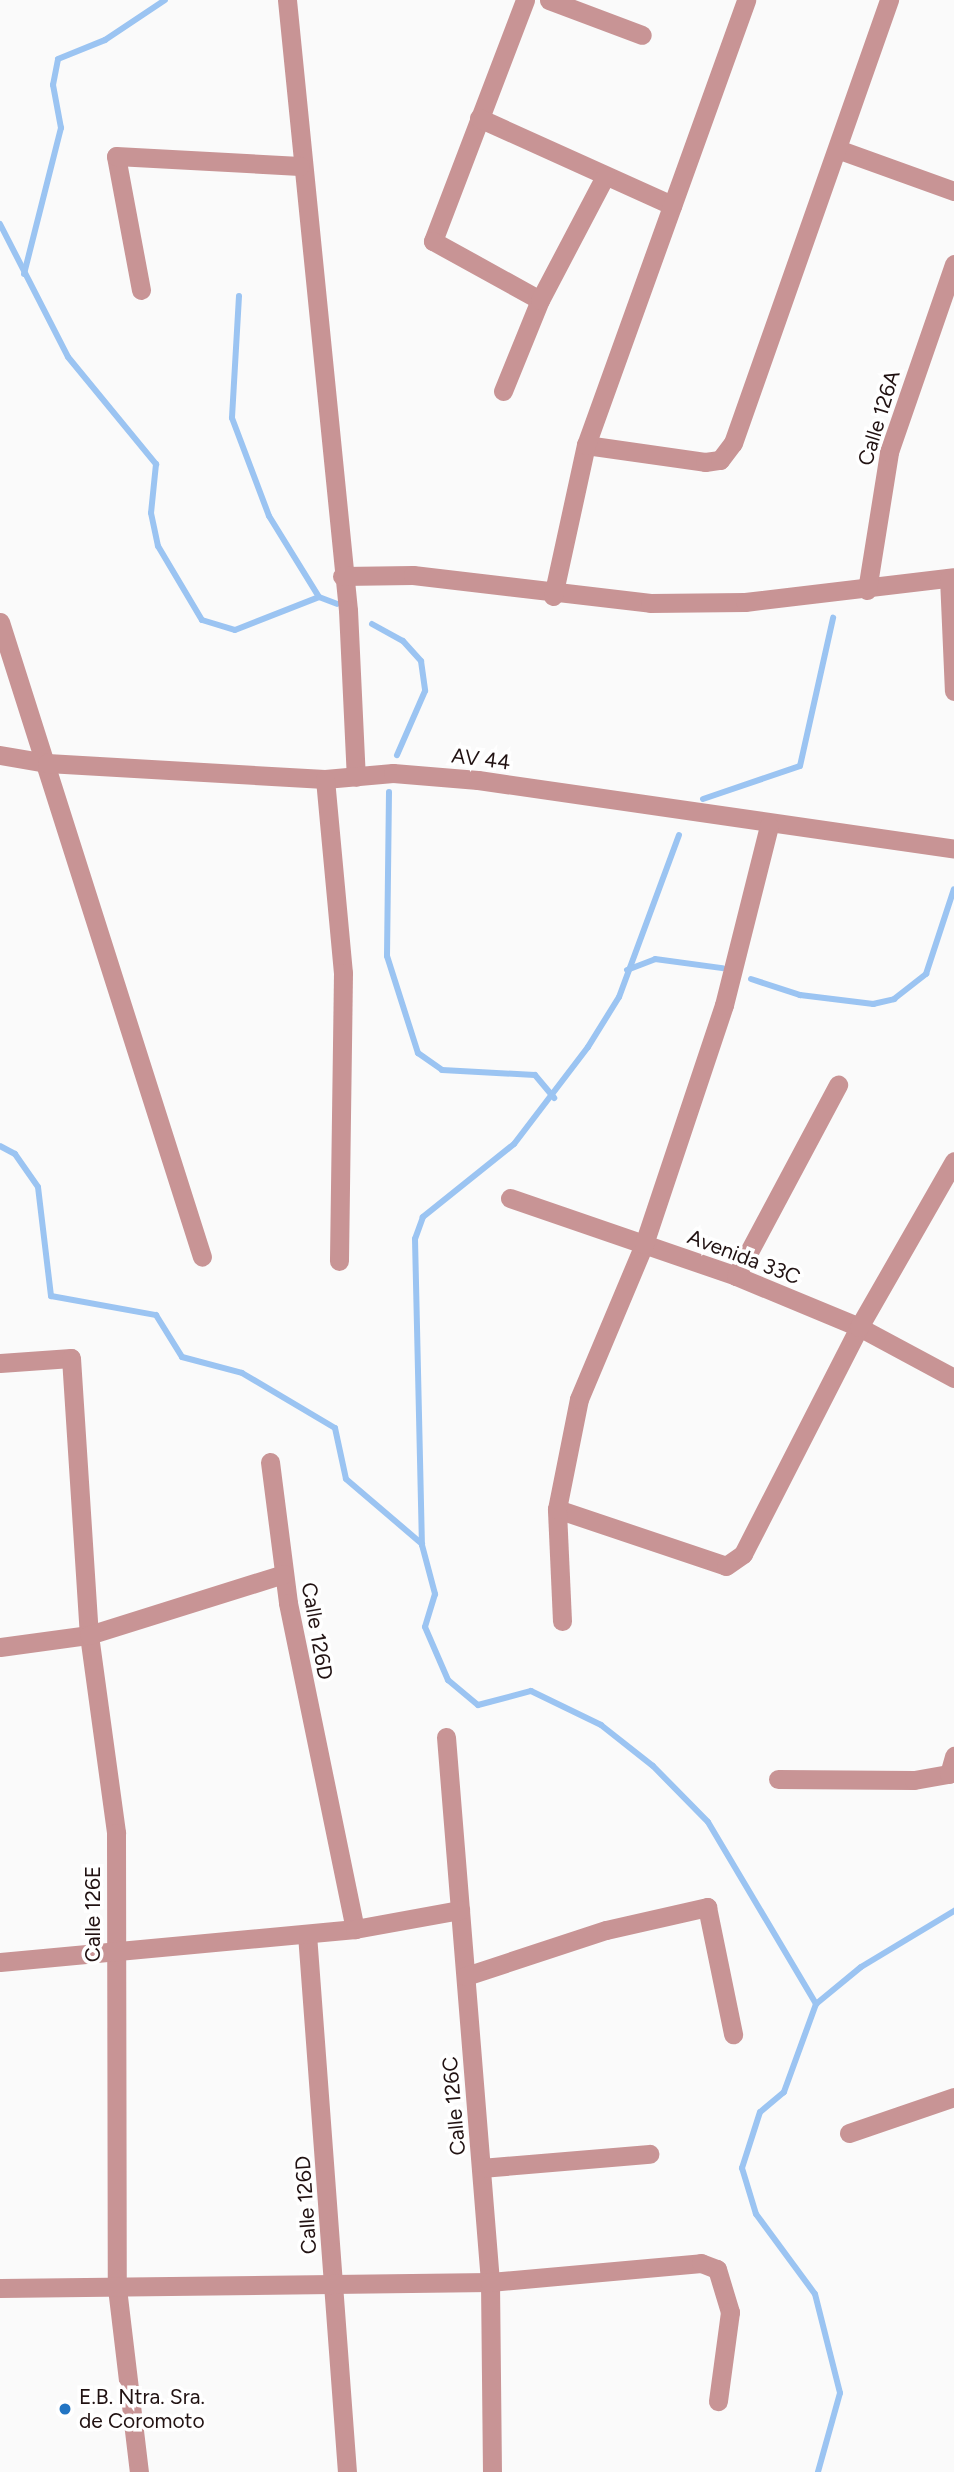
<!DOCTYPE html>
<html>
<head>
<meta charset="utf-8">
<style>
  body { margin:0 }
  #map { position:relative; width:954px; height:2472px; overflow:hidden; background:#fafafa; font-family:Figtree,sans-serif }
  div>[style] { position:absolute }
  .stream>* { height:6px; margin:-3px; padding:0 3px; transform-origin:3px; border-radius:3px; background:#9bc4f2 }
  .minor>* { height:19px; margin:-9.5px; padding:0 9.5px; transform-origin:9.5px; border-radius:9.5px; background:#c89495 }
  .dots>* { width:19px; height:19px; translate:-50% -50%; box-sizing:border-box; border:4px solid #fff; border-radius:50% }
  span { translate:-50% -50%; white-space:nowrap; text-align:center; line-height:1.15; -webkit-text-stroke:7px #fff; paint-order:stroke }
  .street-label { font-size:21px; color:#211212 }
  .poi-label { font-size:21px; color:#211212 }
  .left { translate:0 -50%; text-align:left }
</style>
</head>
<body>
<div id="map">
  <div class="stream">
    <i style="left:0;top:224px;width:149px;rotate:62.9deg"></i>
    <i style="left:68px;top:357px;width:139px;rotate:50.6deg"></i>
    <i style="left:156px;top:464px;width:49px;rotate:95.8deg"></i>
    <i style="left:151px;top:513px;width:34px;rotate:78deg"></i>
    <i style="left:158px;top:546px;width:86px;rotate:59.3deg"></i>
    <i style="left:202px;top:620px;width:34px;rotate:17deg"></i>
    <i style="left:235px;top:630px;width:90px;rotate:-21.4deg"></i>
    <i style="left:319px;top:597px;width:19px;rotate:21deg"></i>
    <i style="left:24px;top:274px;width:151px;rotate:-75.8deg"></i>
    <i style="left:61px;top:128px;width:44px;rotate:-100.5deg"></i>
    <i style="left:53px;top:85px;width:26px;rotate:-79deg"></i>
    <i style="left:58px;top:59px;width:51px;rotate:-22deg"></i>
    <i style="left:105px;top:40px;width:72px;rotate:-33.7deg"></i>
    <i style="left:239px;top:296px;width:122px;rotate:93.3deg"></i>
    <i style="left:232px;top:418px;width:105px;rotate:69.3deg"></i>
    <i style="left:269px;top:516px;width:95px;rotate:58.3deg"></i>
    <i style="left:372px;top:624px;width:35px;rotate:29deg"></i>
    <i style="left:403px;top:641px;width:27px;rotate:48deg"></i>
    <i style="left:421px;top:661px;width:30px;rotate:82deg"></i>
    <i style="left:425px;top:691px;width:70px;rotate:113.6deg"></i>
    <i style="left:389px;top:792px;width:164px;rotate:90.7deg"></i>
    <i style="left:387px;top:956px;width:102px;rotate:72.3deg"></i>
    <i style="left:418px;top:1053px;width:29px;rotate:35deg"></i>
    <i style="left:442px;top:1070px;width:93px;rotate:3.1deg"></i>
    <i style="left:535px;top:1075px;width:30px;rotate:50deg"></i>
    <i style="left:703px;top:799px;width:102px;rotate:-18.8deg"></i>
    <i style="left:800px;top:766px;width:152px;rotate:-77.4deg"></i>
    <i style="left:679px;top:835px;width:173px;rotate:110.3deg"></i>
    <i style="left:619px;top:997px;width:59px;rotate:121.8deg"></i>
    <i style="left:588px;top:1047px;width:122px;rotate:127.3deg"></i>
    <i style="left:514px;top:1144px;width:117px;rotate:141.3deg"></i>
    <i style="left:423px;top:1217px;width:23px;rotate:110deg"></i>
    <i style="left:415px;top:1239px;width:306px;rotate:88.7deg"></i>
    <i style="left:422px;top:1545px;width:51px;rotate:75.1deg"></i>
    <i style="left:435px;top:1594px;width:34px;rotate:107deg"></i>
    <i style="left:425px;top:1627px;width:58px;rotate:66.5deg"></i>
    <i style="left:448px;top:1680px;width:39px;rotate:40deg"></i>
    <i style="left:478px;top:1705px;width:55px;rotate:-14.8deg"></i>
    <i style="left:531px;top:1691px;width:78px;rotate:25.9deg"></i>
    <i style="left:601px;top:1725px;width:66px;rotate:38.3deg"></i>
    <i style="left:653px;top:1766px;width:78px;rotate:45.5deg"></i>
    <i style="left:708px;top:1822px;width:212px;rotate:59.3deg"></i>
    <i style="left:816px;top:2004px;width:94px;rotate:110deg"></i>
    <i style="left:784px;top:2092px;width:31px;rotate:140deg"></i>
    <i style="left:760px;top:2112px;width:59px;rotate:107.8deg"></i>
    <i style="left:742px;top:2168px;width:48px;rotate:73.1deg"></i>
    <i style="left:756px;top:2214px;width:99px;rotate:53.6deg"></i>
    <i style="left:815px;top:2294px;width:102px;rotate:75.8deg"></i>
    <i style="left:840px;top:2393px;width:82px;rotate:105.6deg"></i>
    <i style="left:627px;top:970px;width:30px;rotate:-21deg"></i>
    <i style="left:655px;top:959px;width:68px;rotate:7.7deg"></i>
    <i style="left:751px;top:979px;width:52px;rotate:18.1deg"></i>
    <i style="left:800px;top:995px;width:74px;rotate:7deg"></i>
    <i style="left:873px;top:1004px;width:22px;rotate:-13deg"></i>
    <i style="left:894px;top:999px;width:41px;rotate:-38deg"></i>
    <i style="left:926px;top:974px;width:89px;rotate:-71.8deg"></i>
    <i style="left:0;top:1146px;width:17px;rotate:28deg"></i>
    <i style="left:15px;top:1154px;width:40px;rotate:55.1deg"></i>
    <i style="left:38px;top:1187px;width:110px;rotate:83.2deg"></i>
    <i style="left:51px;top:1296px;width:107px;rotate:10.3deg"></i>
    <i style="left:156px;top:1315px;width:49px;rotate:58.2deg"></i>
    <i style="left:182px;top:1357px;width:62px;rotate:14.9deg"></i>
    <i style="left:242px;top:1373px;width:108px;rotate:30.6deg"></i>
    <i style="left:335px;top:1428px;width:52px;rotate:77.8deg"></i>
    <i style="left:346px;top:1479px;width:100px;rotate:40.5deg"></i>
    <i style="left:816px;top:2004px;width:58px;rotate:-39.4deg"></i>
    <i style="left:861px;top:1967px;width:109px;rotate:-31.1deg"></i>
  </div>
  <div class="minor">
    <i style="left:287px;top:0;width:613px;rotate:84.29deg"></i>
    <i style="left:348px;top:610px;width:167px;rotate:87.3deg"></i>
    <i style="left:525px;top:0;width:258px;rotate:110.9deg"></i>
    <i style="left:433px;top:241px;width:122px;rotate:28.9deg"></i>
    <i style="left:549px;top:0;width:99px;rotate:20.6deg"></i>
    <i style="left:479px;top:118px;width:212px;rotate:24.3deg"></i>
    <i style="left:840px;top:150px;width:121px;rotate:19.8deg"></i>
    <i style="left:141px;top:290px;width:136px;rotate:-100.6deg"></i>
    <i style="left:116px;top:156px;width:184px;rotate:3.1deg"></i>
    <i style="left:503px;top:391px;width:98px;rotate:-67.9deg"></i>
    <i style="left:540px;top:300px;width:140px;rotate:-62.3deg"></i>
    <i style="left:586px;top:445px;width:120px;rotate:8.1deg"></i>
    <i style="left:705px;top:462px;width:15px;rotate:-8deg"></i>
    <i style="left:720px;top:460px;width:21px;rotate:-53deg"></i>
    <i style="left:733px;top:443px;width:470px;rotate:-70.6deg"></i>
    <i style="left:342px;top:576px;width:71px;rotate:-0.8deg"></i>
    <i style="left:413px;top:575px;width:239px;rotate:6.7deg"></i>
    <i style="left:650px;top:603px;width:95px;rotate:-0.6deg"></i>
    <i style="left:745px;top:602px;width:210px;rotate:-6.8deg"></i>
    <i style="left:949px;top:578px;width:113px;rotate:87.5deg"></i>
    <i style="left:867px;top:590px;width:140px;rotate:-80.9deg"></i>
    <i style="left:889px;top:452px;width:199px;rotate:-70.9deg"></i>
    <i style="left:553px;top:596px;width:155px;rotate:-77.7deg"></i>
    <i style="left:586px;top:445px;width:473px;rotate:-70.2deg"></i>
    <i style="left:0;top:622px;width:666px;rotate:72.35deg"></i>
    <i style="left:0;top:755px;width:48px;rotate:9.7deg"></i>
    <i style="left:47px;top:763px;width:278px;rotate:3.3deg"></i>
    <i style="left:325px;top:779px;width:68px;rotate:-5deg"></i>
    <i style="left:393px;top:773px;width:85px;rotate:4.7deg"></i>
    <i style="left:478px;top:780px;width:481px;rotate:8.2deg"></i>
    <i style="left:325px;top:779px;width:195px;rotate:84.7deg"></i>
    <i style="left:343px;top:973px;width:288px;rotate:90.8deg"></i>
    <i style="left:510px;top:1198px;width:239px;rotate:19deg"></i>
    <i style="left:736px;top:1276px;width:133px;rotate:22.5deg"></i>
    <i style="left:859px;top:1327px;width:108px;rotate:28.2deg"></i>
    <i style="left:736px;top:1276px;width:217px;rotate:-61.9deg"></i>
    <i style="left:0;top:1363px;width:71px;rotate:-4deg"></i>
    <i style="left:71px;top:1358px;width:278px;rotate:86.3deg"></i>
    <i style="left:89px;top:1635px;width:200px;rotate:82.2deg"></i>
    <i style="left:116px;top:1833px;width:455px;rotate:89.9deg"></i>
    <i style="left:117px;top:2288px;width:185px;rotate:83.2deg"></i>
    <i style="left:270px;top:1462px;width:142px;rotate:82.7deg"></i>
    <i style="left:288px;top:1603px;width:333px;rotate:78.4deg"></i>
    <i style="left:557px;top:1509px;width:178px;rotate:18.6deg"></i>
    <i style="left:726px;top:1566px;width:21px;rotate:-35deg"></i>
    <i style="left:743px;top:1554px;width:255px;rotate:-62.9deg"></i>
    <i style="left:859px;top:1327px;width:191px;rotate:-60.2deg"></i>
    <i style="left:562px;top:1621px;width:112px;rotate:-92.6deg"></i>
    <i style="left:557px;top:1509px;width:112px;rotate:-78.7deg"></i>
    <i style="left:579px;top:1399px;width:168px;rotate:-67.2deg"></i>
    <i style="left:644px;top:1244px;width:252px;rotate:-71.5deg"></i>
    <i style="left:724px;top:1005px;width:185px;rotate:-75.9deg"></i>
    <i style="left:0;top:1647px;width:90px;rotate:-7.7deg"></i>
    <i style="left:89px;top:1635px;width:204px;rotate:-17.4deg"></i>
    <i style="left:446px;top:1737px;width:547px;rotate:85.38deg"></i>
    <i style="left:490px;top:2282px;width:190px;rotate:89.4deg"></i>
    <i style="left:778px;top:1779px;width:136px;rotate:0.4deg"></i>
    <i style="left:914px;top:1780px;width:36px;rotate:-10deg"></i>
    <i style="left:949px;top:1774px;width:19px;rotate:-74deg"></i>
    <i style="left:307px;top:1934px;width:539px;rotate:85.75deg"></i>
    <i style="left:0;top:1962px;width:357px;rotate:-5.3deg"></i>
    <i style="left:355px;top:1929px;width:107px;rotate:-10.3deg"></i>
    <i style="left:466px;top:1976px;width:147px;rotate:-18.2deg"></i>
    <i style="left:606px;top:1930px;width:104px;rotate:-12.8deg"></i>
    <i style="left:707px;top:1907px;width:130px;rotate:78.4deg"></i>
    <i style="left:849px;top:2133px;width:111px;rotate:-18.9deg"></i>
    <i style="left:481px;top:2168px;width:169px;rotate:-4.8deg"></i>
    <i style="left:0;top:2288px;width:490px;rotate:-0.7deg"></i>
    <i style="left:490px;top:2282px;width:212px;rotate:-5.1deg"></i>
    <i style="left:701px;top:2263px;width:17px;rotate:21deg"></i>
    <i style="left:717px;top:2269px;width:45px;rotate:73.2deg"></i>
    <i style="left:730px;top:2312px;width:90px;rotate:97.7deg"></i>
  </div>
  <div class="dots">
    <i style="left:65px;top:2409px;background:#2375c3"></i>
  </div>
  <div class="street-label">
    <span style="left:879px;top:418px;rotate:-73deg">Calle 126A</span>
    <span style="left:481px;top:759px;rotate:7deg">AV 44</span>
    <span style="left:744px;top:1257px;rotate:21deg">Avenida 33C</span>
    <span style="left:317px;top:1631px;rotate:80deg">Calle 126D</span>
    <span style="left:93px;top:1914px;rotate:-90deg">Calle 126E</span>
    <span style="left:454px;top:2106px;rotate:-95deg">Calle 126C</span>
    <span style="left:306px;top:2205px;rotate:-94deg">Calle 126D</span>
  </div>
  <div class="poi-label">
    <span class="left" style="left:79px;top:2409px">E.B. Ntra. Sra.<br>de Coromoto</span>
  </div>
</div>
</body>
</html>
